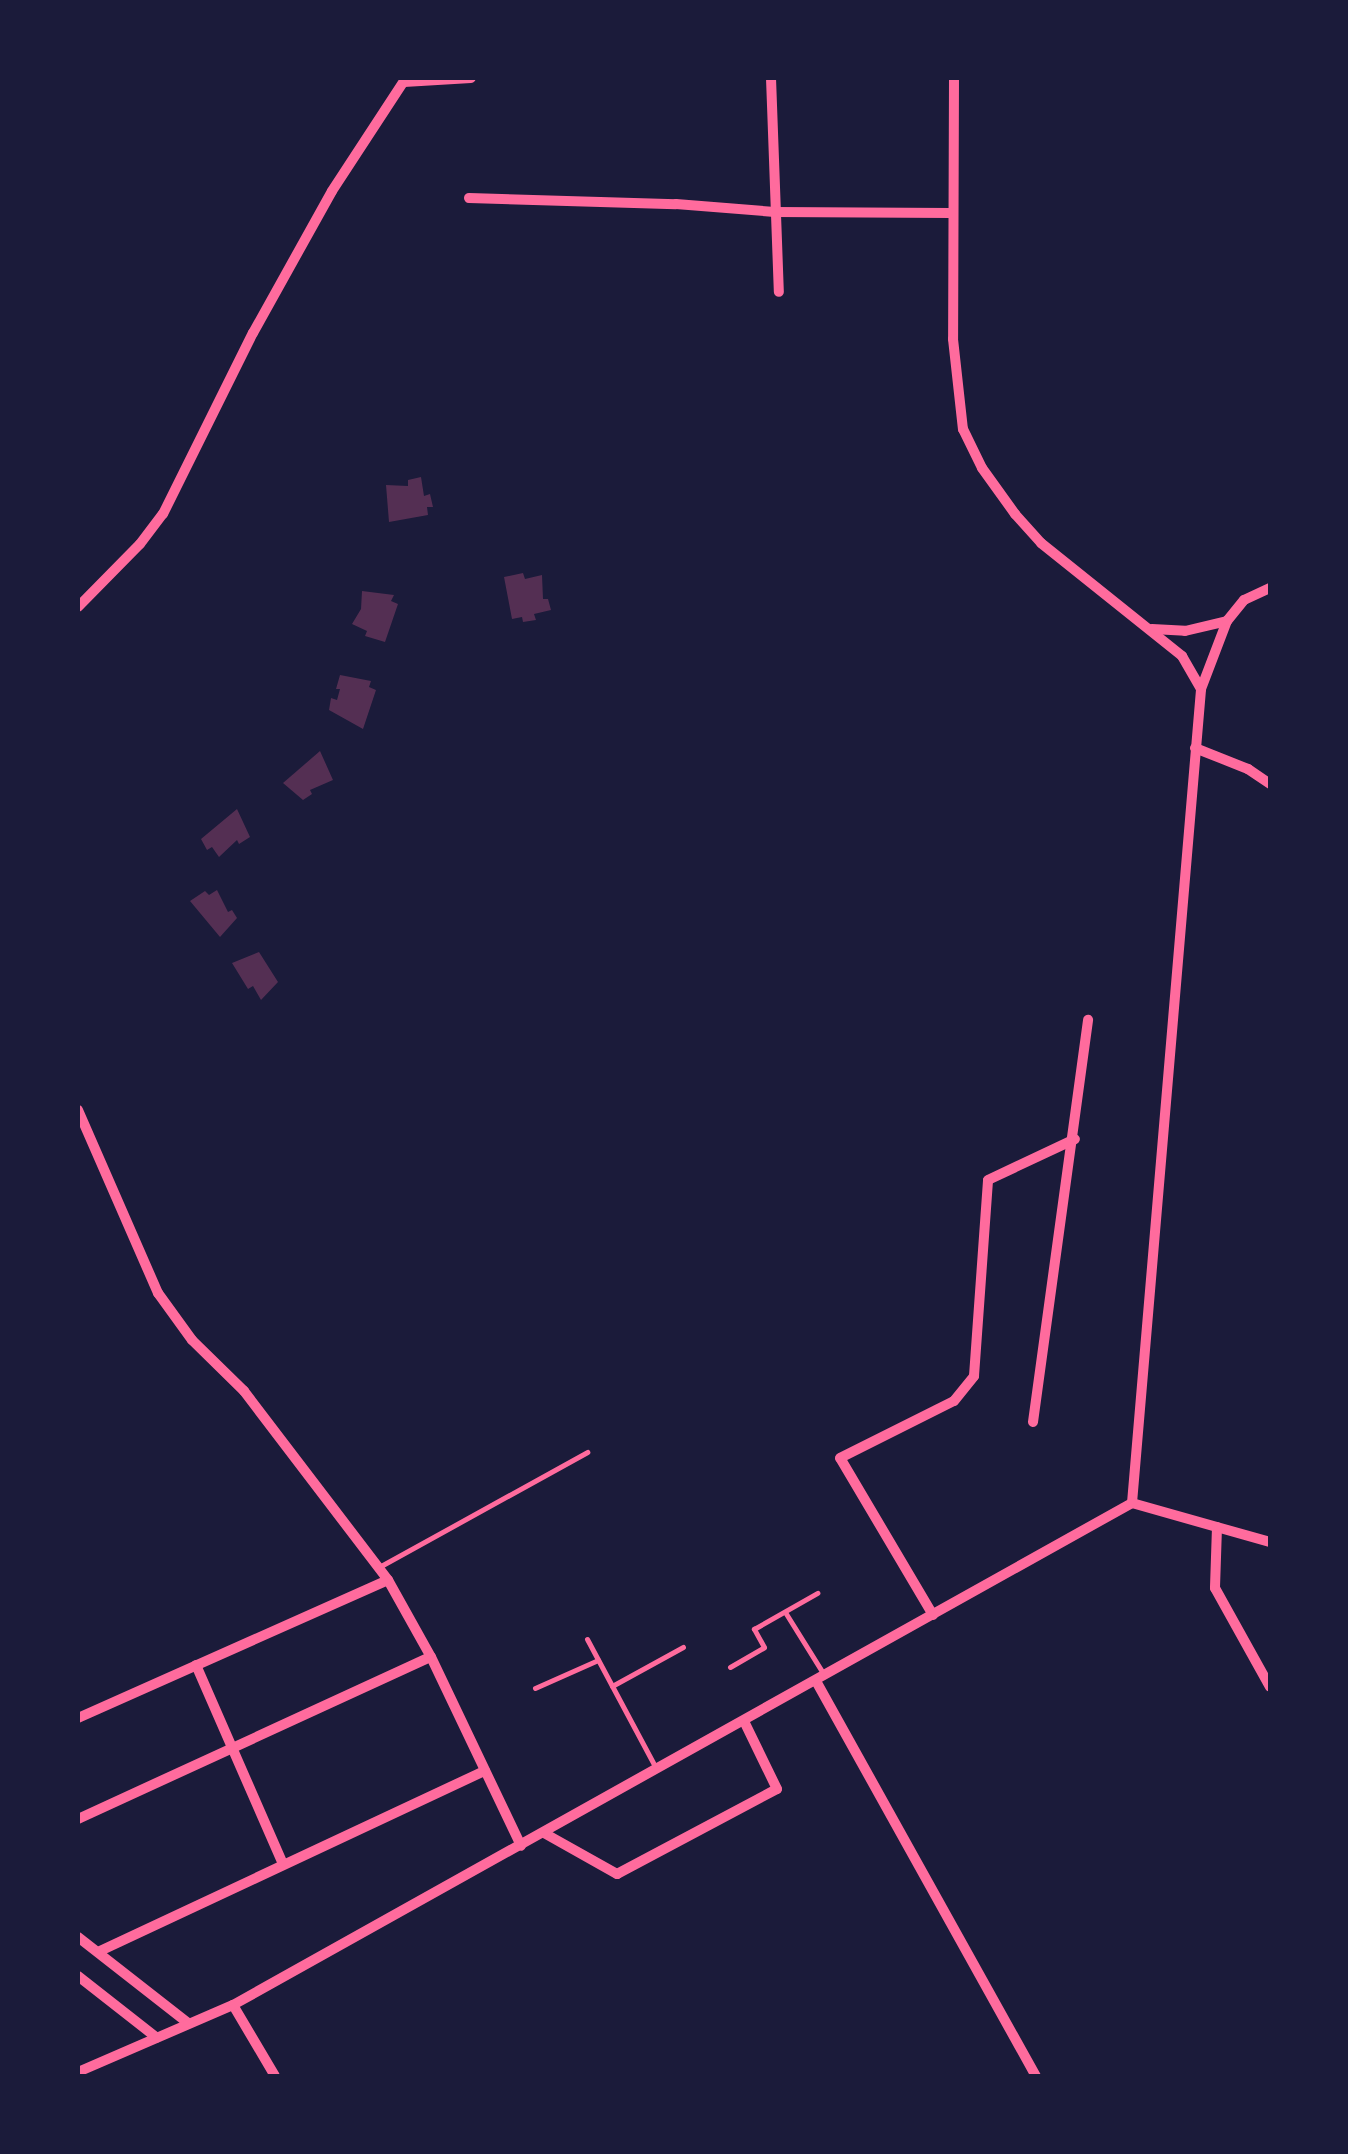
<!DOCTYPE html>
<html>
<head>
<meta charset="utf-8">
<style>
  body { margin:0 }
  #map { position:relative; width:1348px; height:2154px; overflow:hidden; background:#1b1b3a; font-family:Poppins,sans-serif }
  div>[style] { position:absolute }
  .building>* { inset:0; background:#542f53 }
  .service>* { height:5px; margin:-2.5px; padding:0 2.5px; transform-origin:2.5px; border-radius:2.5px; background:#ff6b9d }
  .minor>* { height:10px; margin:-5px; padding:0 5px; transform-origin:5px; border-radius:5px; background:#ff6b9d }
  span { translate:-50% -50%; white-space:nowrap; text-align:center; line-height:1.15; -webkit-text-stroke:10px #1b1b3a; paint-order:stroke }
  .frame { position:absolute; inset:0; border:80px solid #1b1b3a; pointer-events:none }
</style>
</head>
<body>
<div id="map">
  <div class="building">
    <i style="clip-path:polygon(421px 477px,424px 496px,430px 494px,433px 507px,427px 507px,428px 515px,389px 522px,386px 485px,408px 486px,408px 480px)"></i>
    <i style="clip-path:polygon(523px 573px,525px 579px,542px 575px,543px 599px,548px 599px,551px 610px,534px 614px,536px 620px,523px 622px,522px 617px,512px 619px,504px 577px)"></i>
    <i style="clip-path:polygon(362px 591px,394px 595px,391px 601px,398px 604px,385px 642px,365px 636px,367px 631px,352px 624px,361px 609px)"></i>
    <i style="clip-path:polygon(340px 675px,371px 681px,369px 687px,376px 690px,363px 729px,329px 710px,331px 698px,337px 700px,340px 689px,336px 689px)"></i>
    <i style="clip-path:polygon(320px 751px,333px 780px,310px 790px,312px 794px,303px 800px,283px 783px)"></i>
    <i style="clip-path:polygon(237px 809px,250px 837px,239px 844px,237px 840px,219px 857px,212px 847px,207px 850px,201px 839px)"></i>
    <i style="clip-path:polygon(217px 890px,228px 912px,232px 910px,237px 918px,220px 937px,190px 901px,205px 891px,209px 895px)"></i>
    <i style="clip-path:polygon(259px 952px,278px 982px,261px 1000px,253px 986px,248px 989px,232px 963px)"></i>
  </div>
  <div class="service">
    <i style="left:379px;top:1567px;width:238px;rotate:-28.9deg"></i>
    <i style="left:785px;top:1612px;width:72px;rotate:58.1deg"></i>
    <i style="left:587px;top:1639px;width:146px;rotate:61.9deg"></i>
    <i style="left:730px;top:1667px;width:39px;rotate:-30deg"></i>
    <i style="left:764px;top:1647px;width:21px;rotate:-119deg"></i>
    <i style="left:754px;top:1629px;width:73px;rotate:-29.7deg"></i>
    <i style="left:612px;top:1686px;width:81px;rotate:-28.8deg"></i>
    <i style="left:535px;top:1688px;width:69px;rotate:-24deg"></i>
  </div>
  <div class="minor">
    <i style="left:771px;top:78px;width:214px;rotate:87.9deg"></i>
    <i style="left:954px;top:78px;width:261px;rotate:90.2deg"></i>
    <i style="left:953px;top:339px;width:91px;rotate:83.7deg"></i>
    <i style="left:963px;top:429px;width:43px;rotate:64deg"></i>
    <i style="left:982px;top:468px;width:57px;rotate:54.3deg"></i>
    <i style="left:1015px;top:514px;width:39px;rotate:48deg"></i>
    <i style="left:1041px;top:543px;width:181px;rotate:38.7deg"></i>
    <i style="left:1182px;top:656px;width:38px;rotate:60deg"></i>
    <i style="left:404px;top:82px;width:67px;rotate:-3.4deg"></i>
    <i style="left:469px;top:198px;width:207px;rotate:1.7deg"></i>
    <i style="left:676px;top:204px;width:99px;rotate:4.6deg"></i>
    <i style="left:775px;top:212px;width:176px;rotate:0.3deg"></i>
    <i style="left:78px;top:607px;width:88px;rotate:-45.5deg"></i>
    <i style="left:140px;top:544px;width:38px;rotate:-53deg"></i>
    <i style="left:163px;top:514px;width:202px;rotate:-63.6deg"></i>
    <i style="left:253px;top:333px;width:162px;rotate:-60.9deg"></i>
    <i style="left:332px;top:191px;width:135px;rotate:-56.8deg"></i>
    <i style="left:1152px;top:629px;width:33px;rotate:3deg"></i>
    <i style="left:1185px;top:631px;width:43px;rotate:-13.4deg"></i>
    <i style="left:1195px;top:748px;width:57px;rotate:21.6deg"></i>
    <i style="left:1248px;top:769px;width:27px;rotate:34deg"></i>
    <i style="left:78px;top:1110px;width:200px;rotate:66.4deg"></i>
    <i style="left:158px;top:1293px;width:58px;rotate:54.1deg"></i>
    <i style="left:192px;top:1340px;width:73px;rotate:44.4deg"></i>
    <i style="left:244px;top:1391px;width:238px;rotate:52.7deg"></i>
    <i style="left:388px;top:1580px;width:88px;rotate:60.8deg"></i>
    <i style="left:431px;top:1657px;width:209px;rotate:64.5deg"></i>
    <i style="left:1033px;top:1422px;width:406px;rotate:-82.2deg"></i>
    <i style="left:1132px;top:1503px;width:817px;rotate:-85.15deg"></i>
    <i style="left:1201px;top:689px;width:73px;rotate:-69.1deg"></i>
    <i style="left:1227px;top:621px;width:27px;rotate:-51deg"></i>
    <i style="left:1244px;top:600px;width:29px;rotate:-25deg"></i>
    <i style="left:1132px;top:1503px;width:143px;rotate:15.8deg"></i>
    <i style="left:1217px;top:1527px;width:61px;rotate:91.9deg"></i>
    <i style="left:1215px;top:1588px;width:113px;rotate:60.9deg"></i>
    <i style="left:933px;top:1615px;width:182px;rotate:-120.6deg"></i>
    <i style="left:840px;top:1458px;width:127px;rotate:-26.6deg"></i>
    <i style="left:954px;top:1401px;width:32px;rotate:-51deg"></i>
    <i style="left:974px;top:1376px;width:196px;rotate:-85.9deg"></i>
    <i style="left:988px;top:1180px;width:96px;rotate:-25.2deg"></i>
    <i style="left:196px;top:1665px;width:217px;rotate:66.4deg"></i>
    <i style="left:816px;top:1681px;width:452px;rotate:60.9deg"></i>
    <i style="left:78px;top:1718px;width:339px;rotate:-24deg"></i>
    <i style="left:78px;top:1819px;width:388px;rotate:-24.7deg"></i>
    <i style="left:544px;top:1833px;width:84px;rotate:29.3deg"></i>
    <i style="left:617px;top:1874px;width:181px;rotate:-28deg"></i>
    <i style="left:777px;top:1789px;width:73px;rotate:-115.9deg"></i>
    <i style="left:78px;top:1937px;width:140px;rotate:38deg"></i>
    <i style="left:100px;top:1951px;width:425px;rotate:-25.1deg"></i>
    <i style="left:78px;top:1976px;width:100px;rotate:38.1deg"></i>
    <i style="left:233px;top:2005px;width:82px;rotate:59.4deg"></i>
    <i style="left:78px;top:2072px;width:169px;rotate:-23.4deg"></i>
    <i style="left:233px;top:2005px;width:1030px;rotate:-29.18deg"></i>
  </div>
  <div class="frame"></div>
</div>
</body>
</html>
